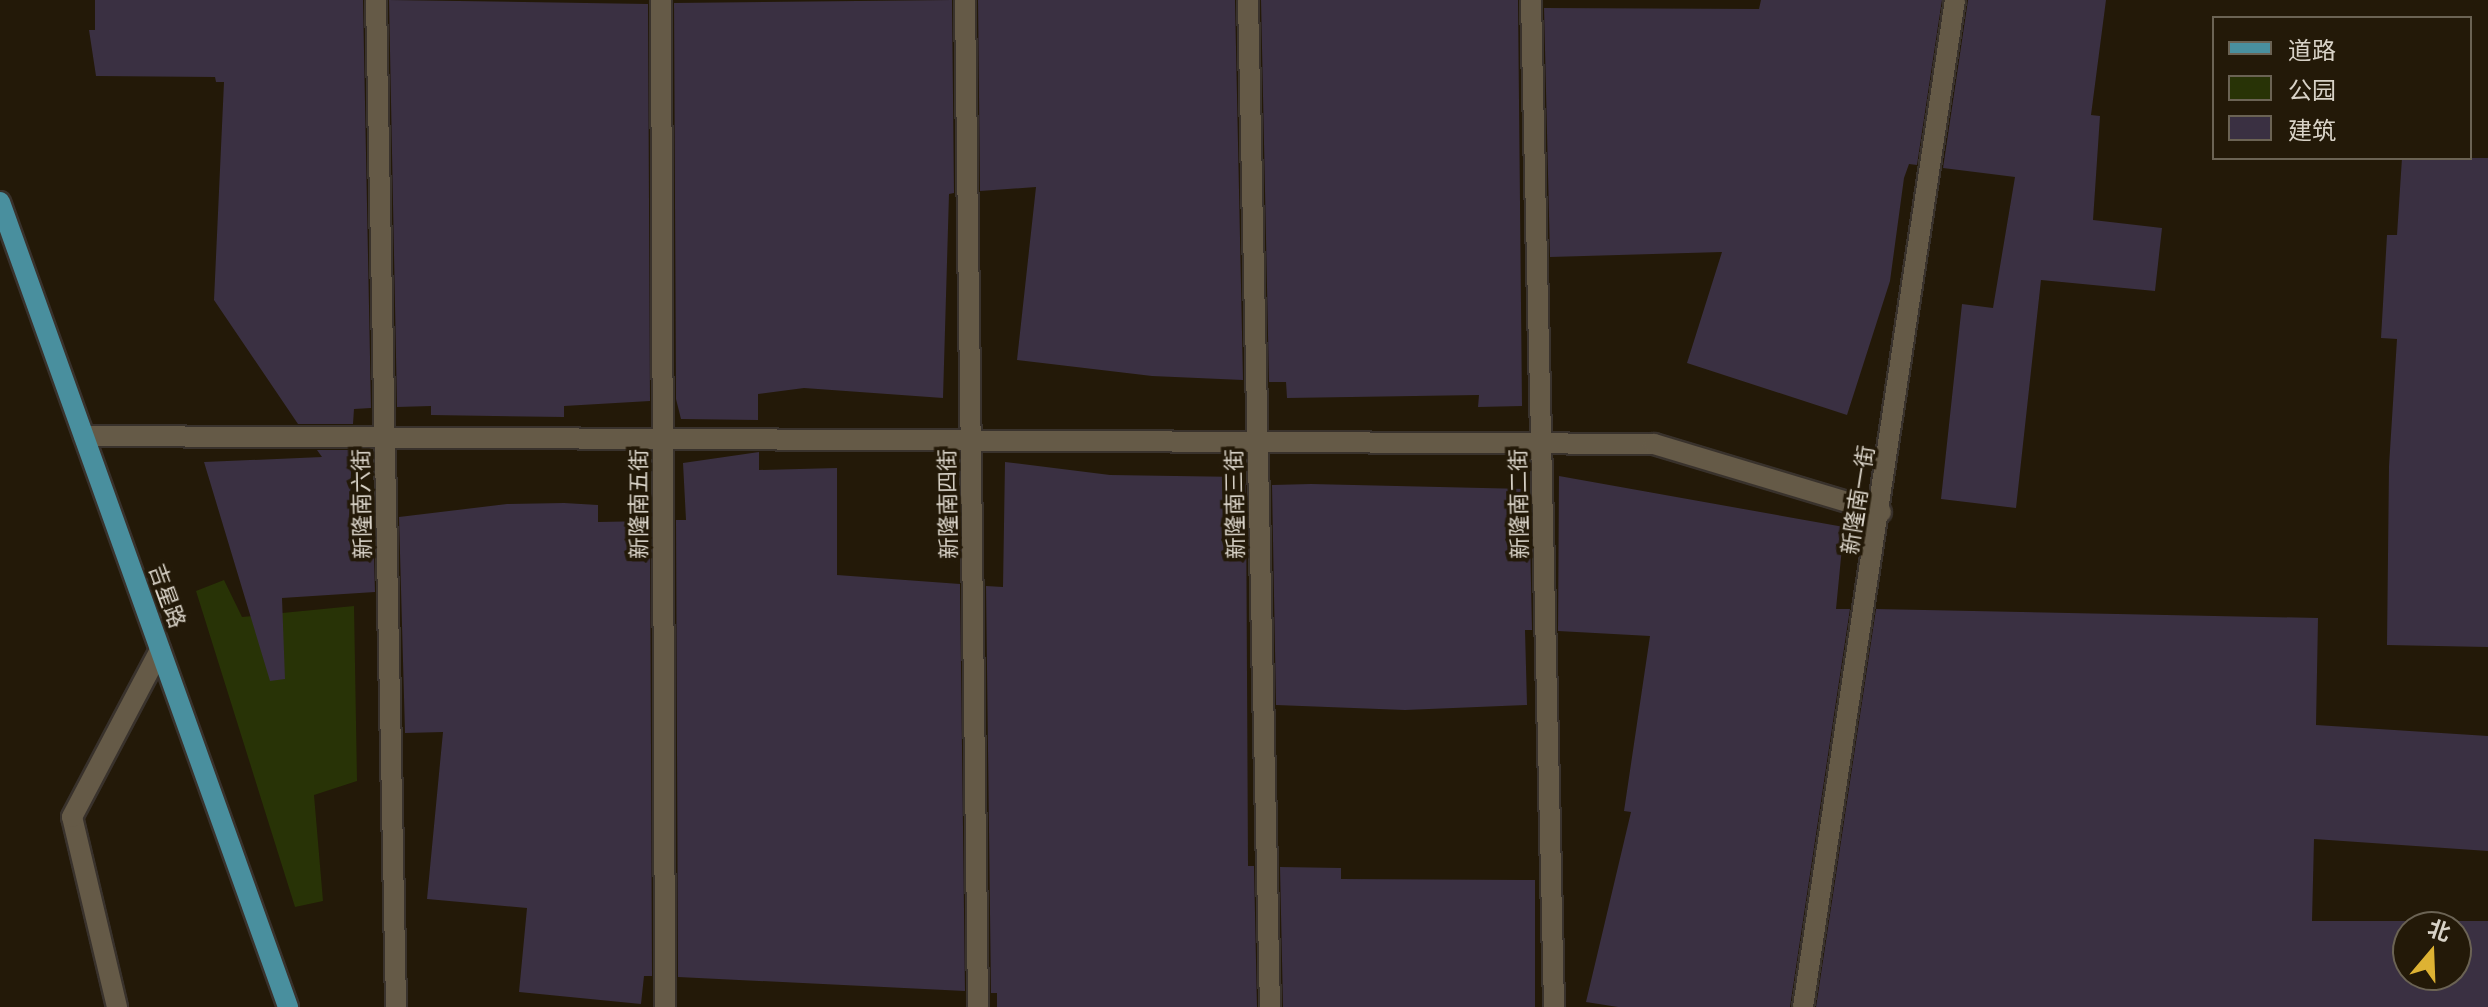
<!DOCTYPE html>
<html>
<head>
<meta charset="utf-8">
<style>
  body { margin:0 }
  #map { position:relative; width:2488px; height:1007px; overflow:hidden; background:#231908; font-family:"PT Sans Narrow","Noto Sans SC",sans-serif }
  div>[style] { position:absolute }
  .green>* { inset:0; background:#283306 }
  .building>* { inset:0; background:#3a3042 }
  .roads { filter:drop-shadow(2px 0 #39322c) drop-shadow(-2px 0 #39322c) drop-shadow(0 2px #39322c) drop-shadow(0 -2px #39322c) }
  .minor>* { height:20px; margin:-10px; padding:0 10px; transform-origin:10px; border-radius:10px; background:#655a47 }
  .primary>* { height:20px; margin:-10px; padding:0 10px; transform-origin:10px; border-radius:10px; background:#498f9e }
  span { translate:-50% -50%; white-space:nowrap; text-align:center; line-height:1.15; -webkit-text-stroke:7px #231908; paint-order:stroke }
  .street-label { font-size:22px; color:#d8d2c7 }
  .legend { position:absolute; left:2212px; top:16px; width:260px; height:144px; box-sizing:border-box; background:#231908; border:2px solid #6b6354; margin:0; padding:10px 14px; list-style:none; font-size:24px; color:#d8d2c7 }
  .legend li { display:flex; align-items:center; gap:16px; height:40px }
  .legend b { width:40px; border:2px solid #6b6354 }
  .north { position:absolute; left:2392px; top:911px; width:80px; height:80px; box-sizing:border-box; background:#231908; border:2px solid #6b6354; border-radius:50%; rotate:19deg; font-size:22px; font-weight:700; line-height:32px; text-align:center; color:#d8d2c7 }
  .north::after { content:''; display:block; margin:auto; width:28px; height:36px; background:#ddb233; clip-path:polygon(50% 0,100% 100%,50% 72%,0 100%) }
</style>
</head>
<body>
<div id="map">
  <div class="green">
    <i style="clip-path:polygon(224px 580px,242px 617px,354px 606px,357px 781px,314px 795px,323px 901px,295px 907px,196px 591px)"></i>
  </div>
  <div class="building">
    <i style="clip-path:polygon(95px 0,363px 0,371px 408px,354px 409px,353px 424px,298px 424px,214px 300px,224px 82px,216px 82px,215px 77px,96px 76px,89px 30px,95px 30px)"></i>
    <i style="clip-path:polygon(389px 0,648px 4px,650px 401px,564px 406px,564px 417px,431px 415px,431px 406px,397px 407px)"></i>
    <i style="clip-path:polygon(952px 0,954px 193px,949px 194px,943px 398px,804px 388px,758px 394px,758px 420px,681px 419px,676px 399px,674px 3px)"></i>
    <i style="clip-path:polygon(978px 0,1235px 0,1243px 380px,1152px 376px,1017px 360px,1036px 187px,980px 191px)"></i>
    <i style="clip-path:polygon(1261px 0,1518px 0,1522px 406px,1478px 407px,1479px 395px,1287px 398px,1286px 382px,1269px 382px)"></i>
    <i style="clip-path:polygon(1761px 0,1942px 0,1917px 165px,1909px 164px,1904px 178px,1890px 281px,1847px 415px,1687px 363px,1722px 252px,1550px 257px,1544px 8px,1759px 9px)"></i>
    <i style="clip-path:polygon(1968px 0,2106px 0,2091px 115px,2100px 116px,2093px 220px,2162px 228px,2155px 291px,2041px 280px,2016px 508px,1941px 499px,1962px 304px,1993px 308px,2015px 177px,1943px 168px)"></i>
    <i style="clip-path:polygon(2402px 158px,2488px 158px,2488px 647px,2387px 645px,2389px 466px,2397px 339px,2381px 338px,2387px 235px,2397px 235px)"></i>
    <i style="clip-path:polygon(317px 450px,352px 450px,349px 521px,373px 519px,375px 592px,282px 598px,285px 679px,270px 681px,204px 462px,322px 457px)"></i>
    <i style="clip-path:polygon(759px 452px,759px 470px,837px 468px,837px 575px,960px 584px,965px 991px,678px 977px,676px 520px,686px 520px,683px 463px)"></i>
    <i style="clip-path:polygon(1005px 462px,1110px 475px,1242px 477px,1246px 485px,1248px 866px,1254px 866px,1257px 1007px,997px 1007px,997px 993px,991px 993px,986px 586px,1003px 587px)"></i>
    <i style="clip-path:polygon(1559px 476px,1844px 527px,1836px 609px,1850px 609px,1790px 1007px,1618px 1007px,1586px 1002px,1631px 812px,1624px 811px,1650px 636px,1558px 631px)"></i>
    <i style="clip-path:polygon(1311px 484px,1529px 489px,1532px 630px,1525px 630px,1527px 705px,1405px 710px,1276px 705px,1272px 485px)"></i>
    <i style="clip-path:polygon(564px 503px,598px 505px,598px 522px,650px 521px,652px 976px,644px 976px,641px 1004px,519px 992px,527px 908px,427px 899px,443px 732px,405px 733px,399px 517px,507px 504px)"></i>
    <i style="clip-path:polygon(evenodd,1876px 609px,2318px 618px,2316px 725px,2488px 736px,2488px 851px,2314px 839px,2312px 921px,2488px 921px,2488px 1007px,1816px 1007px,1876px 609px,2408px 927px,2456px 927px,2456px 975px,2408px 975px,2408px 927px)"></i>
    <i style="clip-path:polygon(1280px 867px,1341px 868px,1341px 879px,1535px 880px,1535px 1007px,1283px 1007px)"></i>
  </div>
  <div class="roads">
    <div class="minor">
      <i style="left:376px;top:0;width:1007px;rotate:88.86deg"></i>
      <i style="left:661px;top:0;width:1007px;rotate:89.77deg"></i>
      <i style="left:965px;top:0;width:1007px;rotate:89.26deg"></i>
      <i style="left:1248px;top:0;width:1007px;rotate:88.75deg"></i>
      <i style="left:1531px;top:0;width:1007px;rotate:88.69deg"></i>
      <i style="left:84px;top:436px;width:1570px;rotate:0.29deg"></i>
      <i style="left:1654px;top:444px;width:237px;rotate:16.7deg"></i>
      <i style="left:117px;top:1007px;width:195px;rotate:-103.3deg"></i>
      <i style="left:72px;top:817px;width:189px;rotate:-62.2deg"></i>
      <i style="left:1803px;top:1007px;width:1018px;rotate:-81.42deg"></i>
    </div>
    <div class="primary">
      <i style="left:0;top:202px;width:855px;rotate:70.31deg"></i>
    </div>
  </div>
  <div class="street-label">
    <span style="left:1858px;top:500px;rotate:-81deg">新隆南一街</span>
    <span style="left:362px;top:504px;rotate:-91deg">新隆南六街</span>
    <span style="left:639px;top:504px;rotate:-90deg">新隆南五街</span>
    <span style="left:948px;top:504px;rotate:-91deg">新隆南四街</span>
    <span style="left:1235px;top:504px;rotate:-91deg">新隆南三街</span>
    <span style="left:1519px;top:504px;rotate:-91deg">新隆南二街</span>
    <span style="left:167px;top:596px;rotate:70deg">吉星路</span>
  </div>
  <ul class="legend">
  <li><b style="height:10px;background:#498f9e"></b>道路</li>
  <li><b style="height:22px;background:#283306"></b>公园</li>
  <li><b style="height:22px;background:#3a3042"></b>建筑</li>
  </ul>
  <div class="north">北</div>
</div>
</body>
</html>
